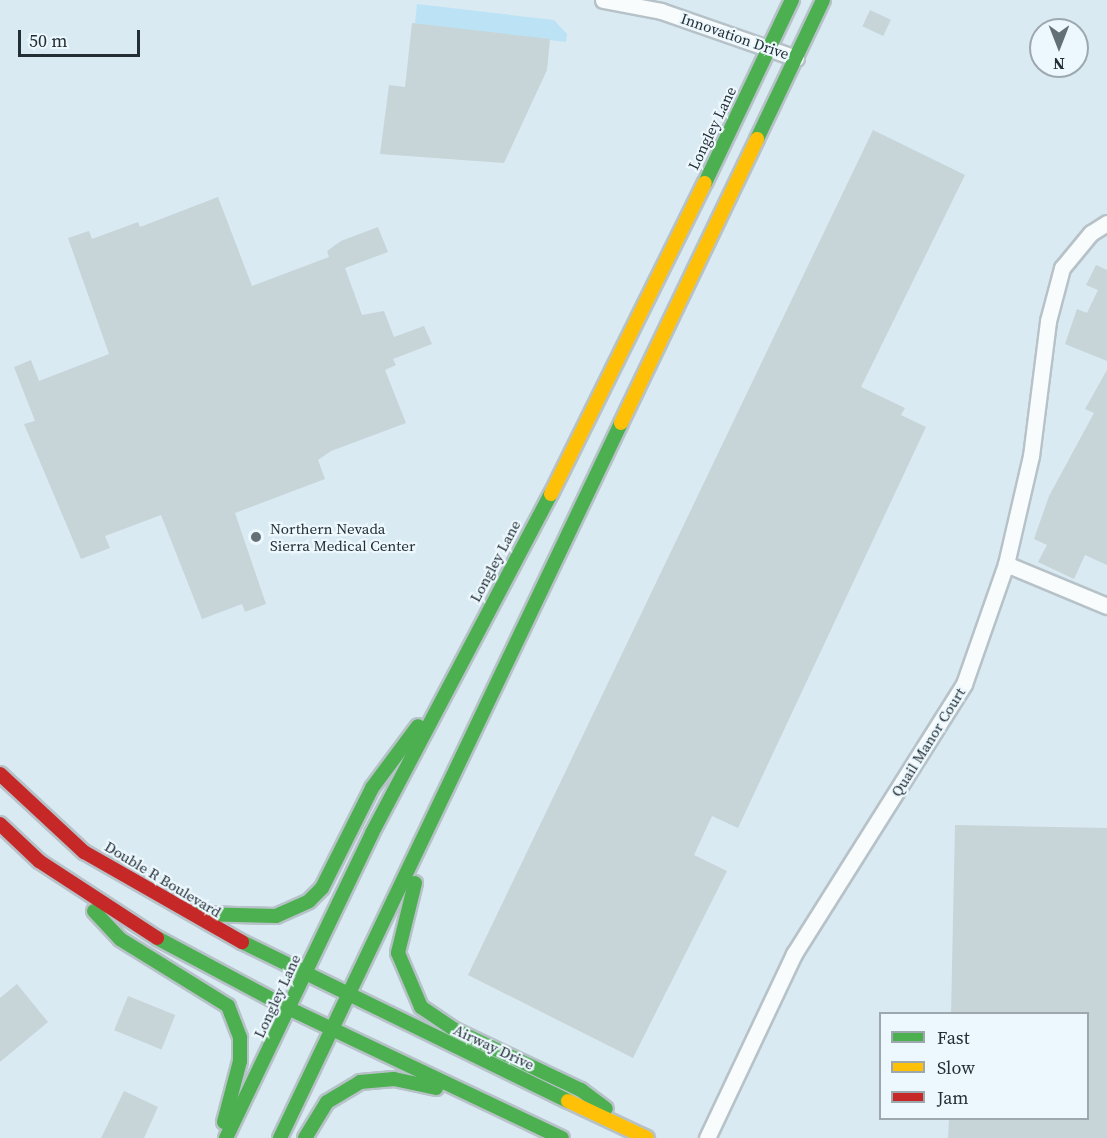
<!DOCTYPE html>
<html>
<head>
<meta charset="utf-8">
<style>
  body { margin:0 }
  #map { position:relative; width:1107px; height:1138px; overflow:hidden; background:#daeaf2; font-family:"Source Serif 4",serif }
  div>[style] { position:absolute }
  .green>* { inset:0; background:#bce3f5 }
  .building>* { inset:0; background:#c7d4d8; transform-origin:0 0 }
  .roads { filter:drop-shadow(2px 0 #b6c2c8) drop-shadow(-2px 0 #b6c2c8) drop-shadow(0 2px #b6c2c8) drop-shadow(0 -2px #b6c2c8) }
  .street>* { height:15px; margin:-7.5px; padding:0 7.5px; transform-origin:7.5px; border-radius:7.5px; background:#f9fcfd }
  .fast>* { height:14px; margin:-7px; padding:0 7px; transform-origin:7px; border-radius:7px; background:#4caf50 }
  .slow>* { height:14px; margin:-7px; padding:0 7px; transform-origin:7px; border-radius:7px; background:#ffc107 }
  .jam>* { height:14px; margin:-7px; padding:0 7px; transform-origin:7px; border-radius:7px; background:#c62828 }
  .dots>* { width:16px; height:16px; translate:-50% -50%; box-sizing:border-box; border:3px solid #ecf8fe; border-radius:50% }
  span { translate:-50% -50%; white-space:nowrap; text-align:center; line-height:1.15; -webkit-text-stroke:4.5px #ecf8fe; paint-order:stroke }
  .street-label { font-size:15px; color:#232f34 }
  .poi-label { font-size:15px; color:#232f34 }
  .left { translate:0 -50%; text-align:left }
  .legend { position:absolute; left:879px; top:1012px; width:210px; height:108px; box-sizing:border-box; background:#ecf8fe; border:2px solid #9ca8ad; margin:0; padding:8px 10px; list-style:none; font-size:18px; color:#232f34 }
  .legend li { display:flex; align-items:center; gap:12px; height:30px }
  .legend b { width:30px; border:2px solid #9ca8ad }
  .north { position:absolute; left:1029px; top:18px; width:60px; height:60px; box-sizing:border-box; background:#ecf8fe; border:2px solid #9ca8ad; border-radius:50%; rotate:180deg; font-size:16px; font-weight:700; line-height:24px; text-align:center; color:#232f34 }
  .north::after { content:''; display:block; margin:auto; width:21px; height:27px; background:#637076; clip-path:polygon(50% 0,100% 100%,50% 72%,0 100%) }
  .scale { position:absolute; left:18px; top:30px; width:122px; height:27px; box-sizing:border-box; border:3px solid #232f34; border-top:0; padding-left:8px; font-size:18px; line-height:21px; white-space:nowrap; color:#232f34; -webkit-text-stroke:4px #ecf8fe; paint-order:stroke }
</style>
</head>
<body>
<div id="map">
  <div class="green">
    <i style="clip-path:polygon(417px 4px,554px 20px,567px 34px,566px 42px,415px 24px)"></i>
  </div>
  <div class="building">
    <i style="left:870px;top:10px;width:23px;height:18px;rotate:25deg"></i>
    <i style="clip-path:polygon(412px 23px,550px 39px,547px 70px,504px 163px,380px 154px,389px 85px,405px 87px)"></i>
    <i style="clip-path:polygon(873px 130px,965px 175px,861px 387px,905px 408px,901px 415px,926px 427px,738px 828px,712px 816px,694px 855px,727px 871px,633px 1058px,468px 975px)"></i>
    <i style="clip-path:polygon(218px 197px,252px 286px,329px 257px,327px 251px,341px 241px,378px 227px,388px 252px,345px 268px,362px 315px,384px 311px,394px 337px,424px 326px,432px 344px,393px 359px,396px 365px,385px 370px,406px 423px,331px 451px,318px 460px,325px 479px,235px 513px,266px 604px,245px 612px,242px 604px,202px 619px,161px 515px,105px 536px,110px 548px,81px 559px,24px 424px,35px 421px,14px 367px,31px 360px,39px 381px,109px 354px,68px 238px,89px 231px,92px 239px,138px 222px,140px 227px)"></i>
    <i style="clip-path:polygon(1096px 265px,1107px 270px,1107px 361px,1065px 344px,1077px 309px,1087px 313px,1098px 290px,1086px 285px)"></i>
    <i style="clip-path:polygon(1107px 370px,1107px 565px,1085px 555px,1074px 579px,1038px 562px,1047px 545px,1034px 539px,1049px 496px,1094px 413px,1085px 409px)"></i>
    <i style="clip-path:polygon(955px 825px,1107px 828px,1107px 1138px,948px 1138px,949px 1119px,1088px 1119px,1088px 1014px,951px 1014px)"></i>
    <i style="clip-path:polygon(17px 984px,48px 1022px,0 1062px,0 998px)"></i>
    <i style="left:128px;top:996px;width:51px;height:37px;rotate:22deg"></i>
    <i style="clip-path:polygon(124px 1091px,158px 1107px,144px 1138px,101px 1138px)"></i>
  </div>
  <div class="roads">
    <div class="street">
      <i style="left:603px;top:0;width:59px;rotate:10.7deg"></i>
      <i style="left:661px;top:11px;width:143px;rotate:19.2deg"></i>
      <i style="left:1006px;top:564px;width:109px;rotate:22.6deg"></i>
      <i style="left:707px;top:1138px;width:204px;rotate:-64.7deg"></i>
      <i style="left:794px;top:954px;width:319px;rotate:-57.8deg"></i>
      <i style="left:964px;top:684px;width:127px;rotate:-70.7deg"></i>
      <i style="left:1006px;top:564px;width:111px;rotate:-77deg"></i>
      <i style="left:1031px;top:456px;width:136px;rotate:-82.8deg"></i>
      <i style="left:1048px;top:321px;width:55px;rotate:-75.2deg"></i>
      <i style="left:1062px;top:268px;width:45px;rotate:-50.4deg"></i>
      <i style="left:1091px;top:233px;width:19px;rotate:-32deg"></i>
    </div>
    <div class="fast">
      <i style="left:757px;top:139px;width:154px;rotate:-64.6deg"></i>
      <i style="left:705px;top:183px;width:203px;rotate:-64.6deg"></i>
      <i style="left:415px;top:883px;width:72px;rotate:103.7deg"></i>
      <i style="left:398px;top:953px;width:59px;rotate:66.9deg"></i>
      <i style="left:421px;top:1007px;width:41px;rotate:34.1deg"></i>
      <i style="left:455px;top:1030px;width:140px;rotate:25.5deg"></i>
      <i style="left:581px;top:1090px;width:31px;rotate:37deg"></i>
      <i style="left:94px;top:911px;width:38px;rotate:47deg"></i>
      <i style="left:120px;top:939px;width:127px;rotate:31.8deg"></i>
      <i style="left:228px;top:1006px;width:34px;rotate:69deg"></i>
      <i style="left:240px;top:1038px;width:23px;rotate:90deg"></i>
      <i style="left:240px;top:1061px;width:63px;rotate:104.7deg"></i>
      <i style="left:198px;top:914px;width:78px;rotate:1.5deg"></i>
      <i style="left:276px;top:916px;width:36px;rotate:-24deg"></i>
      <i style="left:309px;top:901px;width:18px;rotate:-45deg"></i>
      <i style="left:322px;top:888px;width:112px;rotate:-63.4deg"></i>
      <i style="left:372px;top:788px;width:77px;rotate:-53.4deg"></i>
      <i style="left:157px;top:938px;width:151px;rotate:28.1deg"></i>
      <i style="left:290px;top:1009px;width:301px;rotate:25.4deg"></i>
      <i style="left:242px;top:942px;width:363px;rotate:26deg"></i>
      <i style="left:226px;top:1138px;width:338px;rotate:-64.4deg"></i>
      <i style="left:372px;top:833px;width:383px;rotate:-62.2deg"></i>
      <i style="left:280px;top:1138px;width:792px;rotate:-64.5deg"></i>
      <i style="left:305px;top:1138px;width:42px;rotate:-58.6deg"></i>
      <i style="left:327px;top:1102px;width:39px;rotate:-31deg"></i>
      <i style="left:360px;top:1082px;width:34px;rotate:-5deg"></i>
      <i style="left:394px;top:1079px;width:43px;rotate:12.1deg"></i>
    </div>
    <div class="slow">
      <i style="left:621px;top:423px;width:315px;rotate:-64.4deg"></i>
      <i style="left:551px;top:494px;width:347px;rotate:-63.7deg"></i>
      <i style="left:568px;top:1101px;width:87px;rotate:25.1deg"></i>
    </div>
    <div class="jam">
      <i style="left:0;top:774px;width:115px;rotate:42.9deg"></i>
      <i style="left:84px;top:852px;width:182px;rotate:29.7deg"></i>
      <i style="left:0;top:824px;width:54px;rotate:43.5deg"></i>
      <i style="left:39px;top:861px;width:141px;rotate:33.1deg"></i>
    </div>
  </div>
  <div class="dots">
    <i style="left:256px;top:537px;background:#637076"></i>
  </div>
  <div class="street-label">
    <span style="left:735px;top:36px;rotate:19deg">Innovation Drive</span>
    <span style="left:712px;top:128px;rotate:-64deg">Longley Lane</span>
    <span style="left:495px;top:561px;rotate:-62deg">Longley Lane</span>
    <span style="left:928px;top:742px;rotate:-58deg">Quail Manor Court</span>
    <span style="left:163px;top:879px;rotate:31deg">Double R Boulevard</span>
    <span style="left:277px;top:996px;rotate:-65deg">Longley Lane</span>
    <span style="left:494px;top:1047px;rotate:25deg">Airway Drive</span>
  </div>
  <div class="poi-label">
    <span class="left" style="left:270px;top:537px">Northern Nevada<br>Sierra Medical Center</span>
  </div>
  <ul class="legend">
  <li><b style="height:8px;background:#4caf50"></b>Fast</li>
  <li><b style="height:8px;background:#ffc107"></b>Slow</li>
  <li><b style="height:8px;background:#c62828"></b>Jam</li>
  </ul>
  <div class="north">N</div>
  <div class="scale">50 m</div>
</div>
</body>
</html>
